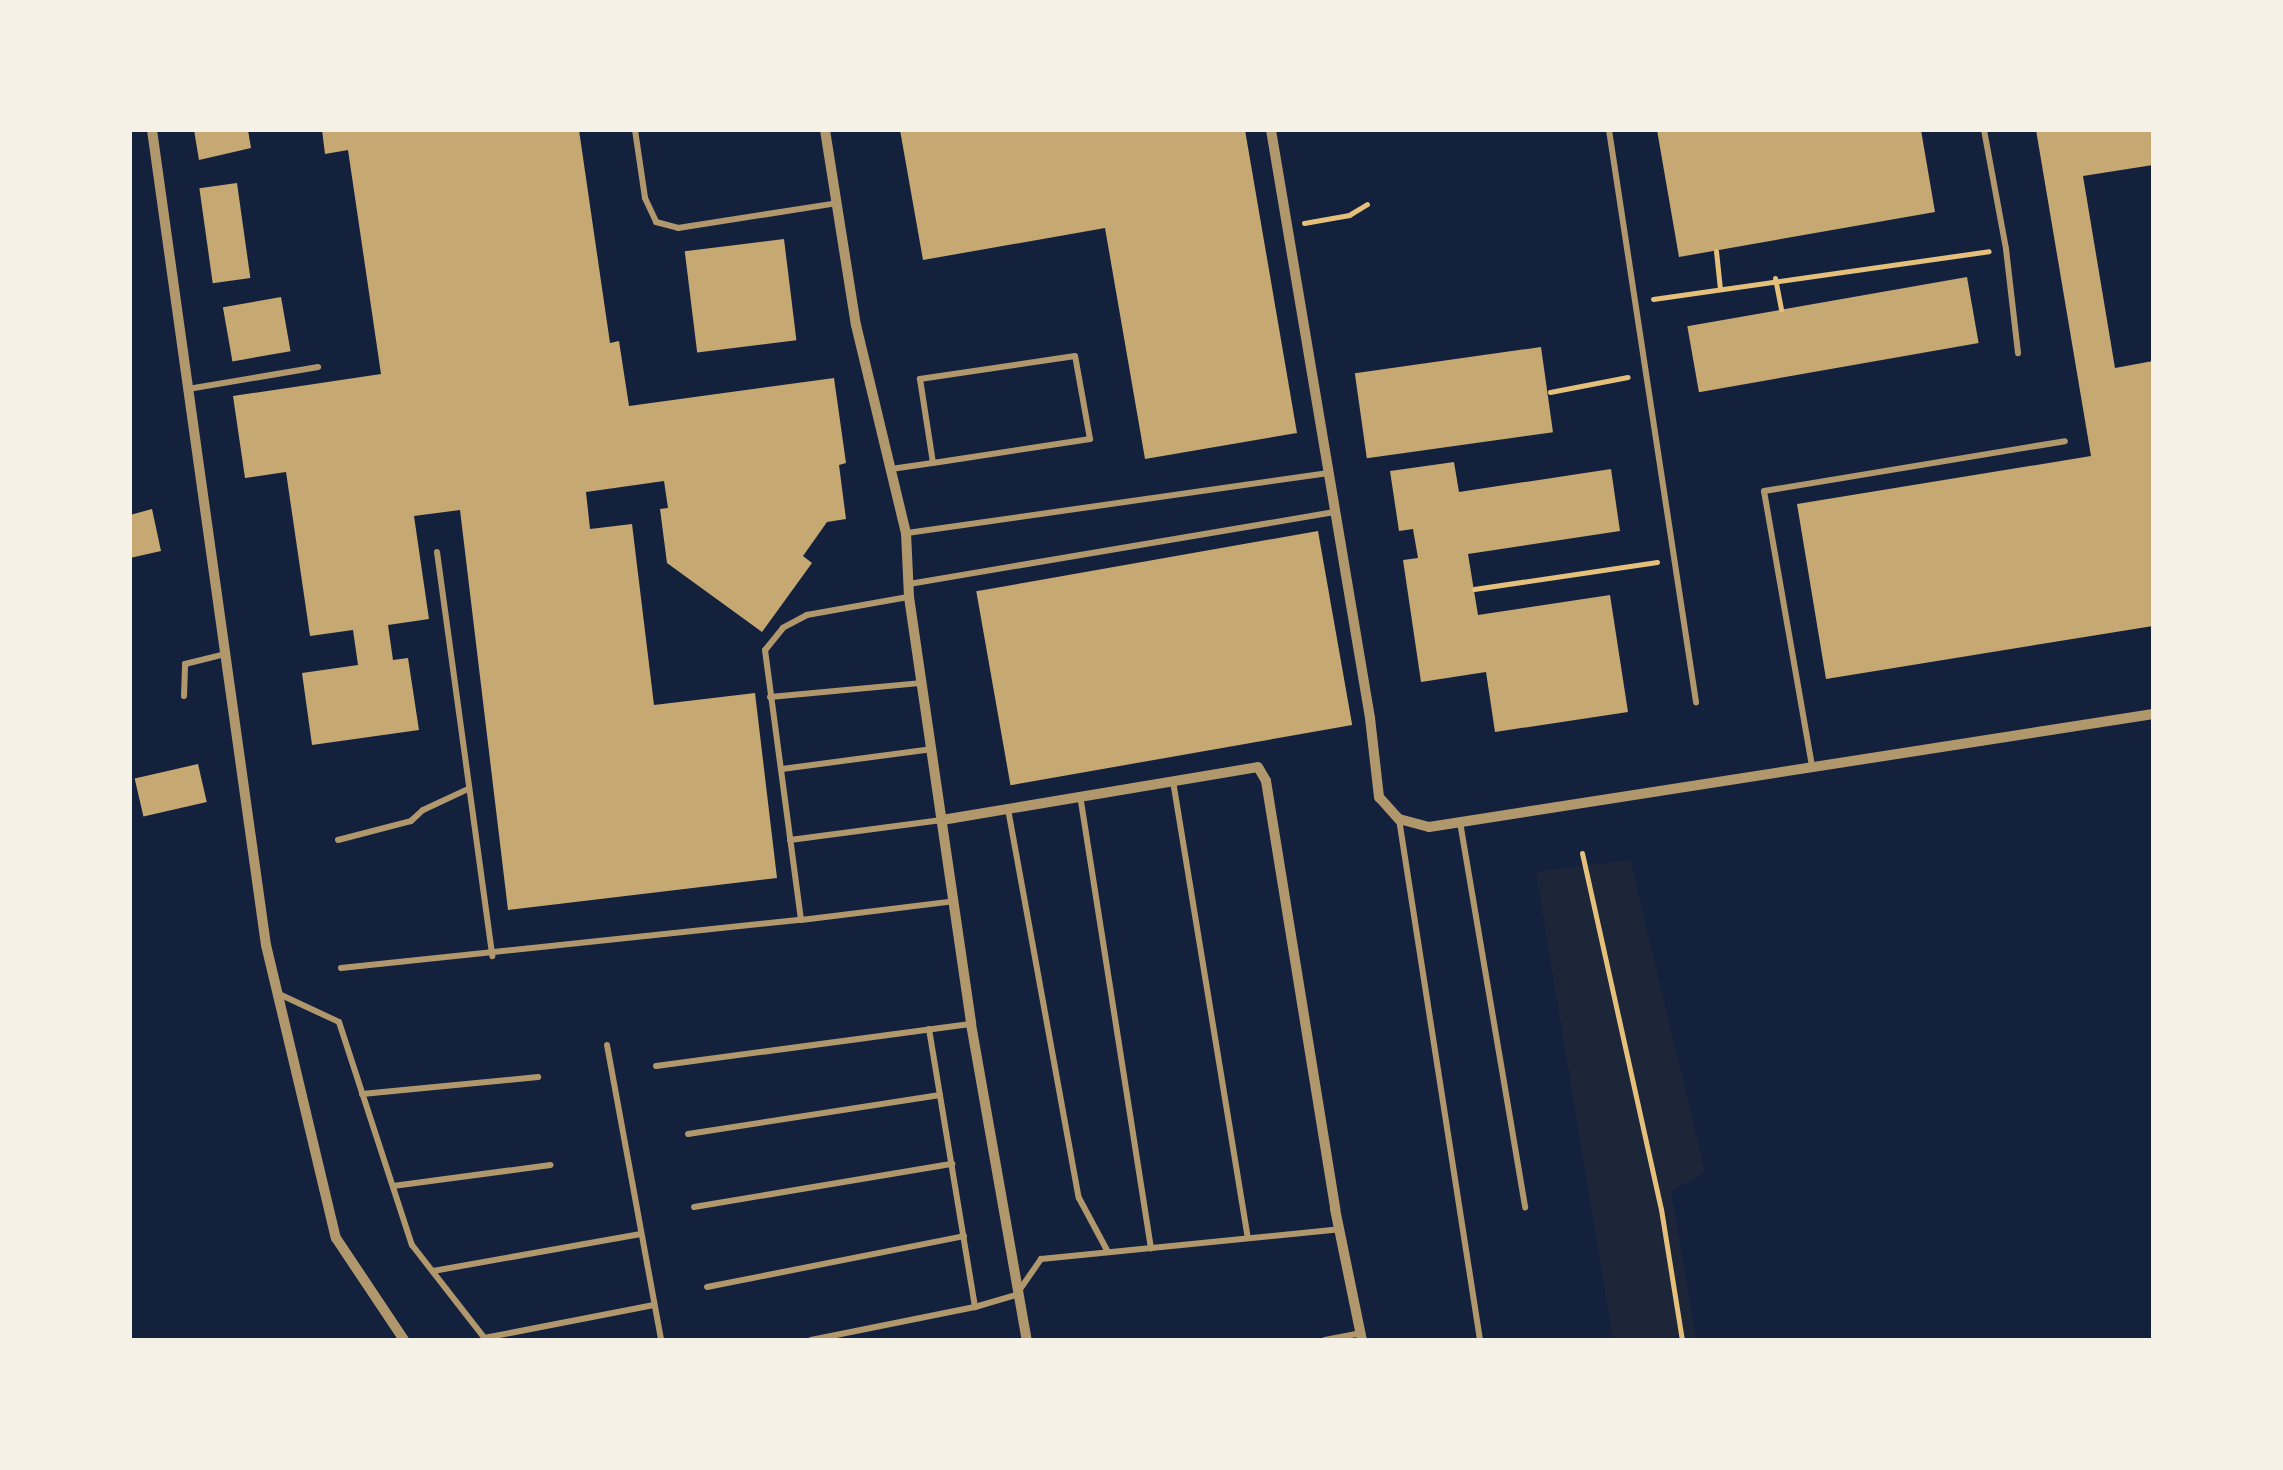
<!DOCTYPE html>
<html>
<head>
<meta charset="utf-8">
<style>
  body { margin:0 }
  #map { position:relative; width:2283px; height:1470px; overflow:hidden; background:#14213d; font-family:Quicksand,sans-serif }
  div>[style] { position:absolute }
  .green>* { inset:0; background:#1d2539 }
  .building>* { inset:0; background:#c6a872; transform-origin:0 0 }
  .path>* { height:5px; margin:-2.5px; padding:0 2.5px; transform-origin:2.5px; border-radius:2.5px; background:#e5c07b }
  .service>* { height:6px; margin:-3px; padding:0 3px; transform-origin:3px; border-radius:3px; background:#b1986c }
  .minor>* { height:10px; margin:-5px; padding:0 5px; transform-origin:5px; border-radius:5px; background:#b1986c }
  span { translate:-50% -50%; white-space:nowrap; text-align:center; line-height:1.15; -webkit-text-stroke:8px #f6f1e7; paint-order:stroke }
  .frame { position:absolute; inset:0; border:132px solid #f6f1e7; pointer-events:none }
</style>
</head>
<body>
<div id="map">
  <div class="green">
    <i style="clip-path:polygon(1630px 860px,1705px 1172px,1671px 1191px,1696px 1340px,1613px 1340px,1536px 872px)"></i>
  </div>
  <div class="building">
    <i style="clip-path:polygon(194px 130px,248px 130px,251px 148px,199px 160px)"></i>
    <i style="clip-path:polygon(322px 130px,579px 130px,610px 343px,619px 341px,629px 406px,834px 378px,846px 463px,839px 465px,846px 519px,827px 522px,803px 556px,812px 563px,762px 632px,667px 563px,660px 509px,668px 508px,664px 481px,586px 492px,590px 529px,632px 524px,654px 705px,755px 693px,777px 878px,508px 910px,460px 510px,414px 516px,429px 619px,388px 625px,393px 660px,408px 658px,419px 730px,312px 745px,302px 673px,358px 665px,353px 630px,310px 636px,286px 472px,245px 478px,233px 396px,381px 374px,348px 150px,325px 154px)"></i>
    <i style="clip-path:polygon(900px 130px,1245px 130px,1297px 433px,1145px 459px,1105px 228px,923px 260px)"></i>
    <i style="clip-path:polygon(1657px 130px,1921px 130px,1935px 212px,1679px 257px)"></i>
    <i style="clip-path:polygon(2036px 130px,2153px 130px,2153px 165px,2083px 176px,2115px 368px,2153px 361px,2153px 626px,1826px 679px,1797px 504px,2091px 456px)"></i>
    <i style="left:237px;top:183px;width:96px;height:38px;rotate:82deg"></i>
    <i style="left:784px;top:239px;width:102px;height:100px;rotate:83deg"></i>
    <i style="left:1967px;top:277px;width:67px;height:284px;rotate:80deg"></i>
    <i style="left:281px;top:297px;width:55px;height:59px;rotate:80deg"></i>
    <i style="left:1541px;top:347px;width:86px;height:188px;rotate:82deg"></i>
    <i style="clip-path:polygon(1454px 462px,1459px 492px,1611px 469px,1620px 531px,1468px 554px,1478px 615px,1610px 595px,1628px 712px,1495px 732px,1486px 672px,1421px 682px,1403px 560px,1418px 558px,1413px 529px,1399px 531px,1390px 471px)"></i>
    <i style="clip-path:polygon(152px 509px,161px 551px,130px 558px,130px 515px)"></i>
    <i style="left:1318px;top:531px;width:197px;height:347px;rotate:80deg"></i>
    <i style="left:198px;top:764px;width:39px;height:65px;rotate:77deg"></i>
  </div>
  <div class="path">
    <i style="left:1304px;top:223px;width:46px;rotate:-10.1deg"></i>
    <i style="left:1349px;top:215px;width:21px;rotate:-31deg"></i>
    <i style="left:1716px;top:251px;width:36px;rotate:84deg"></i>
    <i style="left:1775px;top:278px;width:32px;rotate:79deg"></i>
    <i style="left:1653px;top:299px;width:339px;rotate:-8.1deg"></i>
    <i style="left:1550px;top:392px;width:79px;rotate:-10.9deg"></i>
    <i style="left:1474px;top:589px;width:185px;rotate:-8.4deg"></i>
    <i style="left:1582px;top:853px;width:365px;rotate:77.5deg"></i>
    <i style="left:1661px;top:1209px;width:133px;rotate:80.9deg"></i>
  </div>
  <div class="service">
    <i style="left:635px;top:130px;width:69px;rotate:81.6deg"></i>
    <i style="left:645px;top:198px;width:26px;rotate:65deg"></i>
    <i style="left:656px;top:222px;width:23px;rotate:15deg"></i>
    <i style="left:678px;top:228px;width:161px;rotate:-8.9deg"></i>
    <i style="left:1609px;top:130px;width:579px;rotate:81.35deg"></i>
    <i style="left:1984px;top:130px;width:121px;rotate:79.5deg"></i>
    <i style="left:2006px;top:249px;width:105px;rotate:83.4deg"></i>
    <i style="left:188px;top:389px;width:132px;rotate:-9.6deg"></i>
    <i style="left:891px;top:469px;width:42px;rotate:-8.1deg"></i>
    <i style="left:933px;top:463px;width:159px;rotate:-8.7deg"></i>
    <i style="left:1090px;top:439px;width:84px;rotate:-100.2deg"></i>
    <i style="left:1075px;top:356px;width:157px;rotate:171.6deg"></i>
    <i style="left:920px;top:379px;width:85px;rotate:81.2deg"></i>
    <i style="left:907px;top:533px;width:424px;rotate:-8.1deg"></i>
    <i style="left:437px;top:552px;width:408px;rotate:82.2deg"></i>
    <i style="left:909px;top:584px;width:430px;rotate:-9.6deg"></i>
    <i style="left:908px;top:597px;width:103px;rotate:169.9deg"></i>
    <i style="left:807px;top:615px;width:27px;rotate:152deg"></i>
    <i style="left:783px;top:628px;width:28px;rotate:129deg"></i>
    <i style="left:765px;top:650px;width:272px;rotate:82.4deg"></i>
    <i style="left:801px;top:920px;width:155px;rotate:-7deg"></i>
    <i style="left:184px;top:696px;width:32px;rotate:-88deg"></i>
    <i style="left:185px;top:664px;width:41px;rotate:-14deg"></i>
    <i style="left:770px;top:697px;width:153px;rotate:-5.3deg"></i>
    <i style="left:1812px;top:766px;width:279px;rotate:-99.9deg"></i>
    <i style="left:1764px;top:491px;width:305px;rotate:-9.4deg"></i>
    <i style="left:782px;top:769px;width:150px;rotate:-7.6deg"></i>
    <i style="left:1173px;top:781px;width:463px;rotate:80.7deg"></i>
    <i style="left:1080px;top:795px;width:459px;rotate:81.1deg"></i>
    <i style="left:1008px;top:809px;width:395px;rotate:79.7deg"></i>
    <i style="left:1079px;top:1198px;width:61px;rotate:61.8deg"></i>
    <i style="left:1399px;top:819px;width:527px;rotate:81.16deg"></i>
    <i style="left:1460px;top:822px;width:391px;rotate:80.4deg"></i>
    <i style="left:338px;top:840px;width:75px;rotate:-14.6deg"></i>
    <i style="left:411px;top:821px;width:16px;rotate:-43deg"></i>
    <i style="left:423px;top:810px;width:50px;rotate:-25deg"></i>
    <i style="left:790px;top:840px;width:153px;rotate:-7.5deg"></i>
    <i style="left:341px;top:968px;width:462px;rotate:-6deg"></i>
    <i style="left:279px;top:994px;width:66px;rotate:25deg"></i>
    <i style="left:339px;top:1022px;width:235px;rotate:71.9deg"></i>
    <i style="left:412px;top:1245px;width:120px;rotate:52.1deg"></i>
    <i style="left:929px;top:1029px;width:282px;rotate:80.6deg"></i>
    <i style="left:975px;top:1307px;width:43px;rotate:-16.3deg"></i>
    <i style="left:1016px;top:1295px;width:44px;rotate:-55.2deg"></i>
    <i style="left:1041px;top:1259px;width:300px;rotate:-5.7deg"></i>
    <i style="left:607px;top:1045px;width:300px;rotate:79.6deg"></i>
    <i style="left:656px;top:1066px;width:317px;rotate:-7.6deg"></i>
    <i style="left:362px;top:1094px;width:177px;rotate:-5.5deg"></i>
    <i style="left:688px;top:1134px;width:255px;rotate:-8.8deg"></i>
    <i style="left:393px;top:1186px;width:159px;rotate:-7.6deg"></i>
    <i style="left:694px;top:1207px;width:262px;rotate:-9.5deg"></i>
    <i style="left:433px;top:1271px;width:211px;rotate:-10.1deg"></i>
    <i style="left:707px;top:1287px;width:262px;rotate:-11.2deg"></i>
    <i style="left:484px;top:1338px;width:173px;rotate:-11deg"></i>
    <i style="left:811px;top:1340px;width:167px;rotate:-11.4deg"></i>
    <i style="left:1325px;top:1340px;width:37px;rotate:-11deg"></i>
  </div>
  <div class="minor">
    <i style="left:152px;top:130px;width:823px;rotate:82.04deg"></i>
    <i style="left:266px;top:945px;width:301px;rotate:76.6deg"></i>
    <i style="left:336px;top:1238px;width:123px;rotate:56.3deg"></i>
    <i style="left:825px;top:130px;width:197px;rotate:81deg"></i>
    <i style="left:856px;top:325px;width:214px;rotate:76.5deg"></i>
    <i style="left:906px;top:533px;width:64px;rotate:87.3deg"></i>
    <i style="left:909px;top:597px;width:431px;rotate:81.7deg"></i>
    <i style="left:971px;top:1024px;width:321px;rotate:80deg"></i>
    <i style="left:1271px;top:130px;width:596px;rotate:80.44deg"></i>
    <i style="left:1370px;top:718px;width:80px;rotate:83.5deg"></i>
    <i style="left:1379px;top:797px;width:30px;rotate:48deg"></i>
    <i style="left:1399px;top:819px;width:31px;rotate:15deg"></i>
    <i style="left:1429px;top:827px;width:733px;rotate:-8.87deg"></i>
    <i style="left:942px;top:820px;width:320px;rotate:-9.5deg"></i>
    <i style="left:1258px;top:767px;width:16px;rotate:60deg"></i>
    <i style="left:1266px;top:781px;width:434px;rotate:80.8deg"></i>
    <i style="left:1335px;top:1209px;width:134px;rotate:78.4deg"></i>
  </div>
  <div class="frame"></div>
</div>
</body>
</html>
